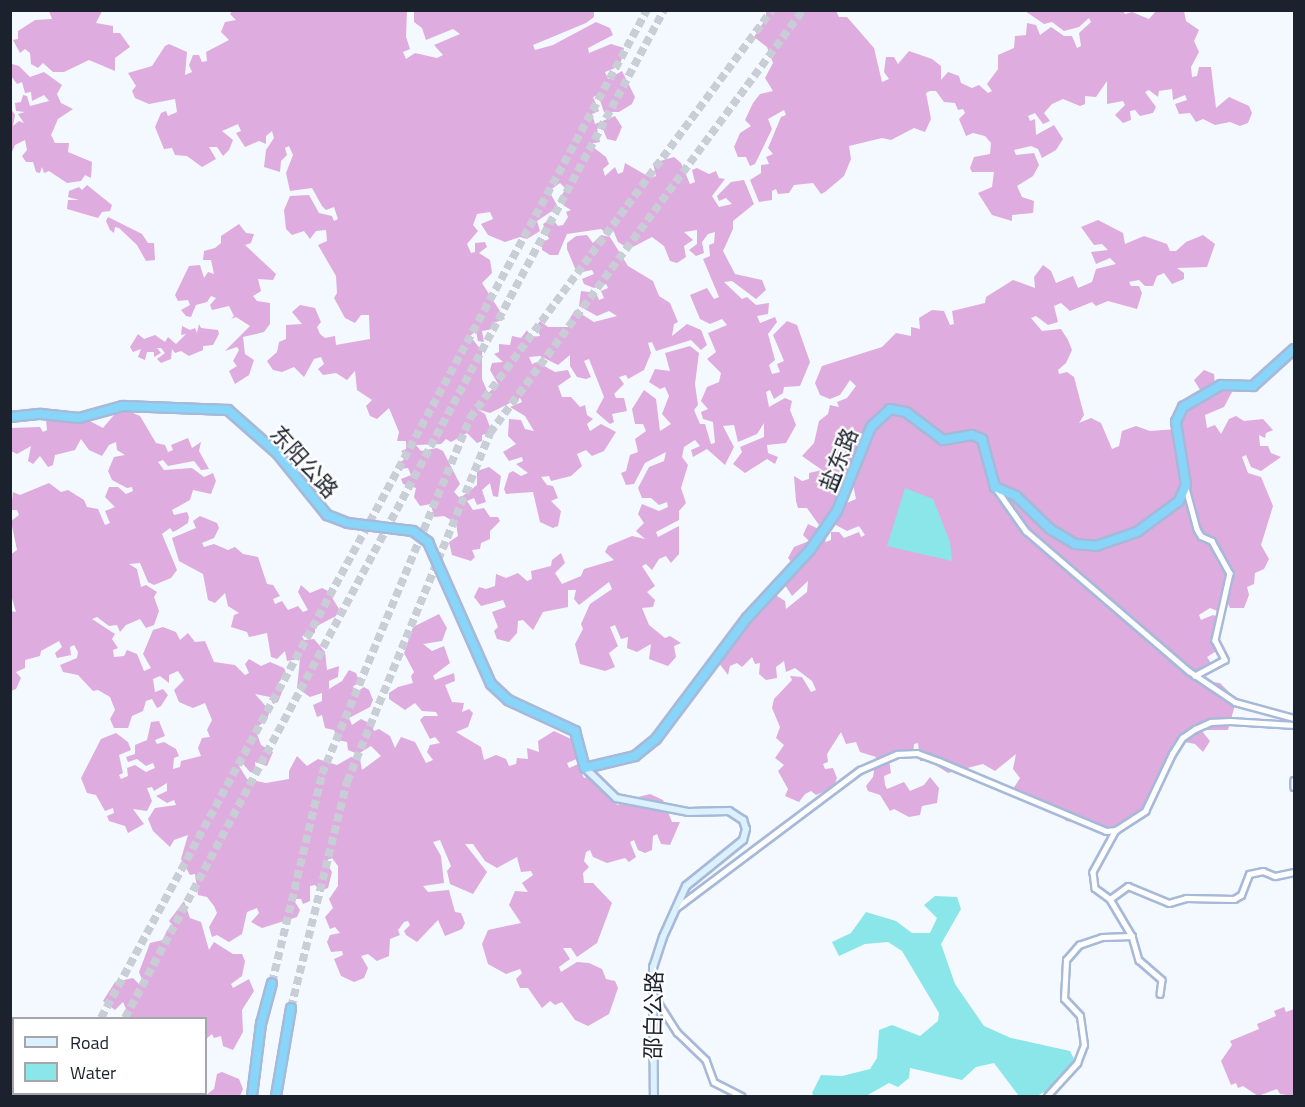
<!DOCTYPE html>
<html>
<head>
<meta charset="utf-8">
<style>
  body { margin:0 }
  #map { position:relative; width:1305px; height:1107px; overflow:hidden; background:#f4f8ff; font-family:"Titillium Web","Noto Sans SC",sans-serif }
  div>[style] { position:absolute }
  .forest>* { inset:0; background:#deacde }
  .water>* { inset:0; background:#8ae6e8 }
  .highway-tunnel>* { height:8px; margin-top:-4px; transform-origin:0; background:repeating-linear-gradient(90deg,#c9cdd5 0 8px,transparent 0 12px) }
  .roads { filter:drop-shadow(2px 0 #a7b9d9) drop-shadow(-2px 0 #a7b9d9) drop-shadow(0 2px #a7b9d9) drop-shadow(0 -2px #a7b9d9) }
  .street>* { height:4.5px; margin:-2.25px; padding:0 2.25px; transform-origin:2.25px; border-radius:2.25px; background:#fff }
  .secondary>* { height:6px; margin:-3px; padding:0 3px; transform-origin:3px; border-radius:3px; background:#dbf2fe }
  .highway>* { height:8px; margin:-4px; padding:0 4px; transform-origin:4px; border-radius:4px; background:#88d5fa }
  span { translate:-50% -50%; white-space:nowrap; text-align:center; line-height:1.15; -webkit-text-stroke:4.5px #fff; paint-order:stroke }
  .street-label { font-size:22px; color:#1b212d }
  .frame { position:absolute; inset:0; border:12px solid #1b212d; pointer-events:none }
  .legend { position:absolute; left:12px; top:1017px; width:195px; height:78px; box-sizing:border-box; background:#fff; border:2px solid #a4a6ab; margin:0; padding:8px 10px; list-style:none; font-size:18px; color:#1b212d }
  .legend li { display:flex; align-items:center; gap:12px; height:30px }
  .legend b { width:30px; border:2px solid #a4a6ab }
</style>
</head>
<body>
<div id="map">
  <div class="forest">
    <i style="clip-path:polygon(233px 10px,407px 11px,406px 37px,410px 49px,403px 52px,406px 59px,415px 53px,437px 58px,443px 55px,434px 45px,460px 34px,453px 29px,426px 40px,422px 28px,414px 22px,414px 11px,594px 11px,594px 17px,586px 23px,533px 45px,535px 50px,553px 45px,596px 22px,610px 28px,613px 35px,588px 48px,589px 53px,611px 44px,624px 48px,620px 66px,605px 72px,608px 79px,622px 71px,635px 97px,632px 104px,619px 112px,604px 112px,598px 95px,593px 97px,599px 111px,592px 114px,595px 124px,615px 116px,622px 127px,616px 141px,607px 139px,602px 127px,597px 129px,600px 142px,589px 144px,606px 157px,609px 164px,603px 169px,605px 176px,615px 167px,618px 174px,623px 172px,625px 163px,651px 178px,656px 176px,653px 163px,674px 157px,681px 163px,690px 184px,695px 182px,692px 170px,697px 168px,709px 174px,716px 171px,719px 178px,725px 179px,712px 196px,719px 207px,732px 204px,726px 198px,719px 201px,717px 196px,731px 182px,744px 180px,754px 204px,733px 221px,733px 229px,723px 251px,735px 274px,762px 280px,766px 290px,756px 299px,732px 281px,724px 282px,742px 299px,747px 297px,756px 305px,769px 303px,768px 314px,757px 316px,760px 323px,775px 317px,777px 322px,768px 334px,775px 360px,769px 365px,772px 374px,780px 372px,777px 364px,784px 361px,773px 335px,787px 321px,797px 325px,810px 362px,800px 386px,784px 387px,783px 393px,774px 399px,770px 390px,766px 392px,769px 407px,785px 398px,792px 401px,790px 410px,796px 425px,786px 443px,767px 445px,768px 453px,778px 457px,775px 464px,767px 459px,745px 473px,733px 464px,742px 452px,740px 447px,764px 437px,764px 423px,757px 434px,738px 442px,734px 425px,723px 426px,734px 447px,725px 465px,707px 449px,693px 457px,691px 450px,700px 446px,695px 440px,684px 447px,682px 457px,688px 465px,681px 488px,686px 503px,679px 511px,679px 520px,656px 532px,658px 537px,679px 526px,679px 554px,671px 563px,666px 556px,659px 559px,652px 570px,646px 564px,642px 566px,655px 586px,647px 592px,655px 600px,653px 607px,642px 608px,649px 625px,665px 638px,670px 636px,681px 643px,674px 646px,676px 657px,668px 666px,649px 659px,651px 644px,637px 652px,627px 648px,628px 637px,621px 639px,615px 625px,610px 627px,618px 646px,609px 653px,615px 667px,605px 671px,580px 664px,575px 644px,583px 629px,581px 624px,590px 604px,612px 589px,609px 582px,579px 605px,574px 599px,576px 590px,568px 590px,568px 607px,543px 612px,533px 630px,523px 620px,518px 621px,517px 633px,509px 642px,497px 639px,494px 631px,498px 627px,492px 612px,506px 607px,503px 600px,481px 606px,474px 597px,479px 587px,486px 589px,495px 586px,496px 574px,506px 578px,518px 573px,527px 581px,532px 579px,531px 571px,551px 566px,552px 560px,561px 553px,565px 563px,555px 573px,562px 584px,581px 576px,584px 569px,614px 560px,605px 552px,608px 546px,632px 536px,645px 539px,636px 531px,644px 523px,638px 514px,642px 504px,659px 511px,668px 507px,667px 502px,659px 505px,651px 498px,642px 498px,638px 488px,649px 467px,664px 461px,666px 452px,645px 463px,634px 484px,626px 485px,621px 473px,626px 471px,630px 455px,638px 452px,635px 439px,646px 431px,643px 424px,635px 424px,632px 409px,644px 390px,656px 399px,660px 431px,671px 424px,662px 414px,669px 396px,665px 387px,660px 389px,649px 382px,655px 369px,670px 371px,665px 353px,690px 346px,699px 353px,695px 384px,698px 405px,694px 410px,700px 424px,705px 424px,711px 444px,715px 443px,713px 422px,703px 419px,701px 412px,708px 409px,701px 401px,707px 387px,719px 382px,721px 373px,707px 359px,716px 352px,708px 333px,727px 325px,722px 319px,710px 324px,700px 319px,690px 295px,707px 288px,714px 299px,719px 297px,703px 259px,710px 256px,709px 245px,714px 243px,715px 232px,708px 234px,702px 242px,704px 253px,696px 256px,689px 250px,697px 244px,697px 230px,684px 232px,693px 240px,684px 246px,686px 257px,677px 263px,670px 261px,664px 246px,652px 237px,629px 249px,618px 242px,613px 230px,606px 233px,601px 229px,567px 234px,558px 255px,550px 255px,542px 250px,542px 242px,549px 239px,543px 224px,552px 218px,558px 226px,563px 225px,568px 217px,566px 212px,571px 210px,563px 205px,560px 197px,566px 189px,560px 183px,549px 191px,558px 207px,537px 221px,540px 231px,527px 239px,520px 237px,505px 242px,488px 235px,481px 224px,493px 219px,490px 212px,477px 214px,473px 225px,478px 231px,467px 244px,471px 253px,475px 252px,475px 243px,485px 242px,487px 247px,479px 253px,490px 260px,492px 273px,482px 283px,505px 319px,493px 323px,493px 329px,482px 331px,484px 342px,478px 341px,476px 331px,470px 336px,482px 351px,482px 379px,488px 393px,498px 384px,490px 370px,492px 363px,503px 362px,494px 354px,499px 352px,499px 344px,510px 345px,512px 336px,521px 338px,527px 330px,530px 337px,540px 336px,536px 326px,540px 321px,548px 327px,568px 327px,575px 324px,570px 318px,575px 310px,594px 322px,617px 316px,609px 311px,597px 316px,579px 306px,581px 291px,596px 293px,599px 300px,604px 298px,601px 291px,608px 288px,606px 284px,594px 288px,584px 284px,582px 279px,594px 274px,592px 270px,577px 273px,567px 249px,567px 243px,576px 236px,587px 235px,593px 243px,601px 235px,610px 237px,628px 266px,653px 281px,659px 296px,670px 303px,678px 322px,674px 324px,672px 336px,687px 324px,701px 330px,707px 345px,701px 350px,691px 340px,656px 351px,652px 342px,648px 343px,651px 353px,644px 370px,628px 379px,626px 375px,619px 377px,624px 384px,614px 394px,616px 398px,624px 398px,627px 411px,612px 414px,614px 422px,610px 424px,596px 412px,604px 397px,589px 359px,584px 361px,591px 377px,586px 379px,577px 377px,570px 366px,570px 355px,558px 365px,540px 356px,529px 357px,532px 364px,537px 362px,555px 372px,568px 370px,571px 377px,558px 386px,562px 397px,571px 397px,580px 407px,585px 405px,587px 415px,593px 419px,587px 424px,590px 431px,601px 424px,616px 432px,604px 451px,592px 456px,586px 450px,577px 454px,582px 466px,571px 476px,551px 481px,549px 476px,541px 477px,547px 485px,553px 486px,558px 498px,551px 501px,561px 511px,558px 526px,553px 528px,540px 522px,533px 492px,506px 494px,504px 489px,509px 473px,513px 471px,521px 476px,528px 473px,516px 464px,523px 461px,522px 457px,509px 461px,503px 452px,516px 444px,508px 436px,509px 419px,521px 420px,525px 429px,534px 431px,525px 416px,510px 407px,522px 402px,520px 398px,490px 413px,477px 409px,485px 414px,492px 432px,482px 435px,482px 441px,477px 443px,467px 433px,451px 442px,446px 439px,441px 444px,416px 445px,421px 451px,437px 448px,443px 451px,460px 484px,454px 492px,460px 498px,477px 485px,477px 471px,489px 467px,501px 476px,498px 497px,493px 496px,490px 483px,482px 490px,486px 502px,477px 505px,474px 498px,467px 501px,473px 510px,484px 508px,490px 517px,498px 517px,500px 521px,490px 531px,490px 539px,481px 543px,480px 549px,472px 550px,475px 557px,471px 561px,452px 555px,449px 542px,458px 536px,456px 523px,444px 516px,434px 517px,431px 504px,420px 506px,414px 497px,416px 488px,403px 484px,401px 479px,411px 475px,408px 468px,400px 469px,398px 464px,407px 457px,401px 451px,406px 449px,406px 441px,397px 441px,399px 432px,389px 408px,377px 419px,370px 416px,366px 406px,372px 400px,357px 390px,355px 371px,347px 380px,336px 373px,323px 375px,318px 369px,324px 364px,321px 357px,314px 359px,304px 377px,294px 367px,282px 372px,273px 370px,267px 361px,277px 352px,279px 342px,286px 339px,286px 325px,302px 324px,292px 312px,300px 305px,315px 308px,321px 322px,317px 327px,320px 334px,325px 338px,335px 336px,336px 345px,370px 339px,369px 315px,361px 315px,355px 323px,345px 318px,334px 298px,337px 293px,336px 276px,318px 245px,327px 241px,326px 230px,316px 231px,310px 239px,304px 231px,292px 235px,286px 229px,284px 210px,290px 196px,309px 195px,319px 213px,332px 216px,334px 221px,338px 219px,334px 207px,326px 210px,322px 206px,312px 188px,290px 191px,286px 173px,293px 155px,289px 146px,285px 148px,287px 155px,281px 161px,280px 172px,264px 167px,266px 150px,274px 138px,272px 131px,266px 136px,266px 144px,259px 141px,245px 147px,236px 133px,241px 131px,238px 124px,222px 131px,233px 140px,229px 150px,223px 156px,217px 147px,209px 147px,216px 159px,202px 167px,187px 156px,175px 155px,172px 148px,164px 149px,155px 127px,161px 113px,166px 111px,168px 116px,177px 112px,175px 99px,149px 104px,135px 98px,132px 91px,136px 86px,128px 73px,152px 66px,165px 46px,169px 44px,187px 52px,185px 75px,192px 72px,189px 65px,193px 55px,199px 55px,202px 62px,207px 61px,206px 52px,229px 40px,221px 32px,225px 22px,236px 20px,230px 14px)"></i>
    <i style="clip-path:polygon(49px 11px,102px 11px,96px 23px,113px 26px,113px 33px,120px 33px,130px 47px,115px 58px,115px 71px,89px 60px,64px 72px,53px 72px,43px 63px,38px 68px,31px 64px,30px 53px,25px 49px,20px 53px,13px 40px,18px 39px,18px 31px,35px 20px,52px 19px)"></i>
    <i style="clip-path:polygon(766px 11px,836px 11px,839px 17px,847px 17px,874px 48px,882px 82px,889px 79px,884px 72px,886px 57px,894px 57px,898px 64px,909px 51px,932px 59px,941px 66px,941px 80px,948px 72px,959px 76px,961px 83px,972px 88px,979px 85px,988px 93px,992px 91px,987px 84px,998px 69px,998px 55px,1014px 48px,1015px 36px,1026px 35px,1027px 23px,1036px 25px,1040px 35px,1051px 27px,1064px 36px,1072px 36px,1077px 48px,1081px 46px,1079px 33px,1091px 22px,1089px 18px,1079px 27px,1064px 31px,1052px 22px,1044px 24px,1025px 11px,1123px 11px,1125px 14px,1132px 12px,1149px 19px,1156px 11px,1184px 11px,1186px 21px,1199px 30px,1194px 41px,1199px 52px,1191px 67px,1192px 77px,1197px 76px,1199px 67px,1211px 67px,1216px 108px,1229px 97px,1249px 106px,1252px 113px,1248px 123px,1240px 126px,1230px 122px,1215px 125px,1203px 119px,1196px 122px,1190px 113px,1179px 114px,1175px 104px,1187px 100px,1185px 95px,1173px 100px,1172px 89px,1159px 91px,1158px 97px,1149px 90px,1145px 92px,1156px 107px,1153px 113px,1140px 116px,1135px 110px,1130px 111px,1131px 120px,1123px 123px,1115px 115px,1125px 105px,1123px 101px,1107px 104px,1107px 81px,1096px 97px,1085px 96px,1085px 104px,1080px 106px,1063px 99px,1052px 104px,1044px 113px,1050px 121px,1043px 124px,1035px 113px,1028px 116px,1030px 121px,1035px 119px,1036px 135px,1054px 125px,1063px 139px,1056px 150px,1042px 158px,1038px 149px,1031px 146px,1014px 150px,1016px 155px,1034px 153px,1039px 165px,1033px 176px,1017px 186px,1022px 197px,1034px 201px,1033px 213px,1012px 215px,1012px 221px,992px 215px,978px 193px,992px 187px,994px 172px,972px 172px,970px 168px,974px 157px,990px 154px,991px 143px,985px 136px,973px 133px,966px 136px,959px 119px,965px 113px,963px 109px,958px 110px,955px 103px,944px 102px,936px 91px,930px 91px,926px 93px,931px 119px,925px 132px,914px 128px,891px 140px,882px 138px,849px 146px,851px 159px,844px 176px,825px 192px,821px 194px,813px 183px,794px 185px,789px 193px,778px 194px,776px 189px,772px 191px,772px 200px,759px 202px,750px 180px,761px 173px,761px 165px,769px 164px,766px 157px,773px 154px,768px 148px,781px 117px,786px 115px,784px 110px,768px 119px,772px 129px,755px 164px,750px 166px,746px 157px,738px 157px,734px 147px,740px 133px,751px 126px,745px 120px,753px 103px,760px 94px,773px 91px,765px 78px,773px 63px,767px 47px,754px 37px,766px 18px)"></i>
    <i style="clip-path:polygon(12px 64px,19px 66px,30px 77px,44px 72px,62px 85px,57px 94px,61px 103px,73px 109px,58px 119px,51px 135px,55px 143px,69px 143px,68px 152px,92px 162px,91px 178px,85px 175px,81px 181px,67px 183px,49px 171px,44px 173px,42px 167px,40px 173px,36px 172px,33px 162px,26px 162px,22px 156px,27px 150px,25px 140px,15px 145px,11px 154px,11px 109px,15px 115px,13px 126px,19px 121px,24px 123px,18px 114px,25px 112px,16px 111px,15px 103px,21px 102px,23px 95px,27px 96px,30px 106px,49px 101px,44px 95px,32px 101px,31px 92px,25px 93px,22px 82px,17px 84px,11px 76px)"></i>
    <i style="clip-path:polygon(87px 185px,112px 205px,110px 211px,102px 212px,98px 218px,67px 209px,68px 200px,79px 200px,68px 197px,69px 191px,79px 187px,82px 190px)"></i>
    <i style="clip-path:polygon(108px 217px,142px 234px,148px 243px,154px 243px,155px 260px,146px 261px,137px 245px,119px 228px,115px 227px,114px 233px,110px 230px,106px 221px)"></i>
    <i style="clip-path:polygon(1098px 220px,1123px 233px,1125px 244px,1144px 236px,1167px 244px,1170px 251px,1176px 251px,1186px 242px,1203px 235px,1215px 244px,1207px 267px,1177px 268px,1184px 273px,1184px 279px,1172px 284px,1164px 273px,1157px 276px,1153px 286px,1145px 286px,1139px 280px,1129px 282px,1131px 286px,1139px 286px,1142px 293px,1137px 309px,1108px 301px,1096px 306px,1092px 302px,1070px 311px,1061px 303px,1054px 306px,1058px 322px,1048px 325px,1036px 316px,1031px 318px,1042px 331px,1061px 329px,1068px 340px,1072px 350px,1066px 363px,1058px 370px,1059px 374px,1067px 372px,1074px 377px,1084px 415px,1079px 423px,1091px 418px,1101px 423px,1112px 449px,1119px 446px,1122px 431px,1136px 426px,1150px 431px,1177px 429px,1175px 418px,1202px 393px,1194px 380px,1204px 370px,1214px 374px,1215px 385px,1225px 381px,1232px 392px,1224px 407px,1205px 415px,1207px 428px,1215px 425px,1221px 434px,1229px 419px,1236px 416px,1244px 421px,1263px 419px,1273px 430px,1266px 433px,1265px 438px,1259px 435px,1260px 446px,1268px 446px,1271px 453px,1281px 457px,1261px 471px,1251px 467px,1246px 455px,1242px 457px,1248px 473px,1261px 477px,1273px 506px,1261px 545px,1269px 559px,1264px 569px,1255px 573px,1254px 584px,1247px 587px,1249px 595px,1244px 608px,1230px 608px,1226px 599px,1220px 612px,1210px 608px,1199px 615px,1201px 620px,1213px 615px,1220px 618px,1223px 628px,1214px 640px,1218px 650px,1207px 657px,1213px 666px,1211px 672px,1202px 671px,1201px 677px,1203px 681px,1220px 683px,1230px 693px,1235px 705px,1228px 730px,1201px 730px,1210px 741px,1203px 752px,1195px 744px,1180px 741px,1173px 753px,1175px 758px,1160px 769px,1162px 774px,1146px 798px,1141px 819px,1104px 834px,1095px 832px,1092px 825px,1066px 821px,1054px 807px,1013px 789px,1020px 778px,1013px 769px,1016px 754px,995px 771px,983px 764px,948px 773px,929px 761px,920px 761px,918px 743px,914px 744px,913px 756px,889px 760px,891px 773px,884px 776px,885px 785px,887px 789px,904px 782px,910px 791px,924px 785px,930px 777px,939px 788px,937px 803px,922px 806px,920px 815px,909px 817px,894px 809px,890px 811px,880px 795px,868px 791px,866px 786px,873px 777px,876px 757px,860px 752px,856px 742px,846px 744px,841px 732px,827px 754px,828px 762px,823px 764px,825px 769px,833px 768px,837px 778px,833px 788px,816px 795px,811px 791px,805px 794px,799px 802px,785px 796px,788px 789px,778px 771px,784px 765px,775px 758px,784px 745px,776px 738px,780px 727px,772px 708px,774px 699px,792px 680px,790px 676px,802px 677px,811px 692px,816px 690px,812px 681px,795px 668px,786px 672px,784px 661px,776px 667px,777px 678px,766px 680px,759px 674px,760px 663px,755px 664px,752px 657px,742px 667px,737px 663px,730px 666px,728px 675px,715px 658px,734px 633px,746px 629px,744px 618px,753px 606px,774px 594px,785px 601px,786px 609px,807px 592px,808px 581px,792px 596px,783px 582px,788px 580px,786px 567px,793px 564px,788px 558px,794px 547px,809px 541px,803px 535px,808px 524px,821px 530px,826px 542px,831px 540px,831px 532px,839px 532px,844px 538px,859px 532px,861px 537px,865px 535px,859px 526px,847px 531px,832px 523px,842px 505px,856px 499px,853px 484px,847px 489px,850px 496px,838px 501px,819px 525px,807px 508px,798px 508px,796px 501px,794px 476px,802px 481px,809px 479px,809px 473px,822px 470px,802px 456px,814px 443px,819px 421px,828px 414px,830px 405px,839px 407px,837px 402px,847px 398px,856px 386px,850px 380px,840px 395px,830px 399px,820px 395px,815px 383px,822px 366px,882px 347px,896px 333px,911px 336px,911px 327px,920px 329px,919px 318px,932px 310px,944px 311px,950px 325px,954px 324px,952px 311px,985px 303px,986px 297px,1013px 280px,1035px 288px,1034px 277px,1043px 265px,1051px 271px,1056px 283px,1073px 276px,1078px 288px,1092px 282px,1096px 269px,1116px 264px,1110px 258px,1096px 264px,1091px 252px,1108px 250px,1102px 244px,1094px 245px,1081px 227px)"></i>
    <i style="clip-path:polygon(239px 224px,246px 233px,254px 234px,251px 243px,245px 245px,276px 274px,273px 280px,258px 279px,261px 291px,253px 296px,257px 301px,270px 303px,270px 324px,264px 332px,243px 337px,245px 354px,254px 360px,249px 375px,235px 384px,229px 371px,237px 366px,233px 361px,239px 350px,237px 347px,225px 351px,250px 326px,236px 317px,231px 319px,234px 316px,229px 306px,212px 310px,210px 305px,216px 298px,211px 296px,207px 302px,196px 305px,191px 317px,186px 316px,181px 310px,190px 305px,188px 300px,178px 301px,175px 295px,189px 266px,200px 265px,204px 278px,208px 272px,214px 274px,211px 260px,203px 260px,204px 251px,215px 248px,221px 243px,221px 236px)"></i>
    <i style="clip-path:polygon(199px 324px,201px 328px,218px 330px,219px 334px,213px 345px,203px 346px,203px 350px,189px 356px,181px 351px,175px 353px,172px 349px,171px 359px,161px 363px,157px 359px,165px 353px,161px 348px,157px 348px,161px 353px,154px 357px,154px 352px,147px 352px,145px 360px,138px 357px,141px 349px,133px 352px,130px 347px,138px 334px,144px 339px,155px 335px,165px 342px,168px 337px,176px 344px,186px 334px,181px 335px,182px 326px,190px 330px,195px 328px,197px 333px)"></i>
    <i style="clip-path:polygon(126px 410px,140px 416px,156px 443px,165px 445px,168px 452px,173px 450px,171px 445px,188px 438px,192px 448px,201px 442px,199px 451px,209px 469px,201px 470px,194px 461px,168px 466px,163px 460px,158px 462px,164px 470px,192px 468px,204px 477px,213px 473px,216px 481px,211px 494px,193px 490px,190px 500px,172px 510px,174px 515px,187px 512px,189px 517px,188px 523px,177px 530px,173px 532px,170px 528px,162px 534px,177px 570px,171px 578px,154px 585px,148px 582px,140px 563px,129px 564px,137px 569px,141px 587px,146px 585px,157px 592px,154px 597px,159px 611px,154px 625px,146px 628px,140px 619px,126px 625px,120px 632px,117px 625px,109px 626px,97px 617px,92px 619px,115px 634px,112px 639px,118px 648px,113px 650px,114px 657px,124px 656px,127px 650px,137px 654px,144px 671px,151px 668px,143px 654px,153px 630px,163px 627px,176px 632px,180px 640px,188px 633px,195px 642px,205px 641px,214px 662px,235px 665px,245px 675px,249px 673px,245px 664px,249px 659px,261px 666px,270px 662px,284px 668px,286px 673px,277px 685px,282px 692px,278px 702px,273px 704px,270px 697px,255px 694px,270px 711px,266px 721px,255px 728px,261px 745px,273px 752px,267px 766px,255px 762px,256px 773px,250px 772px,243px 764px,239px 766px,247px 779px,266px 783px,289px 779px,289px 771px,297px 756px,307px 766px,318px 759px,337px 765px,351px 757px,360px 759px,362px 770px,381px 756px,371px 746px,358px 754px,348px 750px,347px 742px,338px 740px,334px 730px,325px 728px,322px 715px,317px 717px,313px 705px,322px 701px,322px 693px,310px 697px,297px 688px,300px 659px,287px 661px,285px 651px,277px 659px,271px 657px,267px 633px,249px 637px,247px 632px,231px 627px,234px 615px,239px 613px,228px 606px,225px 593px,215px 603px,208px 600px,203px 574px,179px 561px,172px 538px,196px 528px,193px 521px,200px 516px,217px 523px,219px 528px,214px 538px,202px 543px,204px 547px,214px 544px,228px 550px,235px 547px,243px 554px,258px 557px,267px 584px,273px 585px,280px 596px,273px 599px,275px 604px,282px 601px,288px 610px,298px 606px,303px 612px,308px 610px,298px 592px,301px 585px,310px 593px,322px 588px,328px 591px,339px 609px,336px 616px,315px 627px,315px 633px,302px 636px,304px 640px,314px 639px,325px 652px,327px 670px,339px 666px,338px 677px,329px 681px,329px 689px,342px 681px,349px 670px,356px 673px,360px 683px,353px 686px,355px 693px,364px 687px,369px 690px,373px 700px,370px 707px,349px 718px,352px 725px,361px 719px,371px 724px,374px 731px,379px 729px,390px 736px,395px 748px,401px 737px,415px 742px,426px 763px,433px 760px,427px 752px,430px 745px,440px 743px,435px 737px,430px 739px,420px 720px,424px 716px,438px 716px,436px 712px,422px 711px,415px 703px,405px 710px,389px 699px,389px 693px,398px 687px,413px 683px,411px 676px,414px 672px,404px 653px,413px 627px,439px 614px,447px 628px,442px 641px,423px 644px,432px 651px,444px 646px,450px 663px,433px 676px,435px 680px,454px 673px,455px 681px,445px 685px,452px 702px,464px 703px,462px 712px,469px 709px,473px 713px,468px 727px,456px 732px,481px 747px,484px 760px,496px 755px,506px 759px,509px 766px,516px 764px,517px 758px,528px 759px,527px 748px,539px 752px,538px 741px,554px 731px,571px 739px,577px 753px,579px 758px,567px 763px,569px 768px,583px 762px,587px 772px,582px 774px,584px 778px,591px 776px,608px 794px,613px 795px,617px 805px,622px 803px,624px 794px,634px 798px,650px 794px,663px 800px,672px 822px,680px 822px,670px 845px,661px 844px,657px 834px,653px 836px,652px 850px,645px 853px,638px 850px,634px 840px,630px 842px,636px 857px,629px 862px,625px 858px,607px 863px,593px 857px,590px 850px,586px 852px,584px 861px,589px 867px,583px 873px,584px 883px,593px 883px,612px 903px,597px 943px,577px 957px,571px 948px,563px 948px,570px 959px,559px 967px,561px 972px,577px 962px,589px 963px,602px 969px,606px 979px,615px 981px,618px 988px,609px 1014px,588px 1026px,575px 1020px,562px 1002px,555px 1005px,550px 1001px,542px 1008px,528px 988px,520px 988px,516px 979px,522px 973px,520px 969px,506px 974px,488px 964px,482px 944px,488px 930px,521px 923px,509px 905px,515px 891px,528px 892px,522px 883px,533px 875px,531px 871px,521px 872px,517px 857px,497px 868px,485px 861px,473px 844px,465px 844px,487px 872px,473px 894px,450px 884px,447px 871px,451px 866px,440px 840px,433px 842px,441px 856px,444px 883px,423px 886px,428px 892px,449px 890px,455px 912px,461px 913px,465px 923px,462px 929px,445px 936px,438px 920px,417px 942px,406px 935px,404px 931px,410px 925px,408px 921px,404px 922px,398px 930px,400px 935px,390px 939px,389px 956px,377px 961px,368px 954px,361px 956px,368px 968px,364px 978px,354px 982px,341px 976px,334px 959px,343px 955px,342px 951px,331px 952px,327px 942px,330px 935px,340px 933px,335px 927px,330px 929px,325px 917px,333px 908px,329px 899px,338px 886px,338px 866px,332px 858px,325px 861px,332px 872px,328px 888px,320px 891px,315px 885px,310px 886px,310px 901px,303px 904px,301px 899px,293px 899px,300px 910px,297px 917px,262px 928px,251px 922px,259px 913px,257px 908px,247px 912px,242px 934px,229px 942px,217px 935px,212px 937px,209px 927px,217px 913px,214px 906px,207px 897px,198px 895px,195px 874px,190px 875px,181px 859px,188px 835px,174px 840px,170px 847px,153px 831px,148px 819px,155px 808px,176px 805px,174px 800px,167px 803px,156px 796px,167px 791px,167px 783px,154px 791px,152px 787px,147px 788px,152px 801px,147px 811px,133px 809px,144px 824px,128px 833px,125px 826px,109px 821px,107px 816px,114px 813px,113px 808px,105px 811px,96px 795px,87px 793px,81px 778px,101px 739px,116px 733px,128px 742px,131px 750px,119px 755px,123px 773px,119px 775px,121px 779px,128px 776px,127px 768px,135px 765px,146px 772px,155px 768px,153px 763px,146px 766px,137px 759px,128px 762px,126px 757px,135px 754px,135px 745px,147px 740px,151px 722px,159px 721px,165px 736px,155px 740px,157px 744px,164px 742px,176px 749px,179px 756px,174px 758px,173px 769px,180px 767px,181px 761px,201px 756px,198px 748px,202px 738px,210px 737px,207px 730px,212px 720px,205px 703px,193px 708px,179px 702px,174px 690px,184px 680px,178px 671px,169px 675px,169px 683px,160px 676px,153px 679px,155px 692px,163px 689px,168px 695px,161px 706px,157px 708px,152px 699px,146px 701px,143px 711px,132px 716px,128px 728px,114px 728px,110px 719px,115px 710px,110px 697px,98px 690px,93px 691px,78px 675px,63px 672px,60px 665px,77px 658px,78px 652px,74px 645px,70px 647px,71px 655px,57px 658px,55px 653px,62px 647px,59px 641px,41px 651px,40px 656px,25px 660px,25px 668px,16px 672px,21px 678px,16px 689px,11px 691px,10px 611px,16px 612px,11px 595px,10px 555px,17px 550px,11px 521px,19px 515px,17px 510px,11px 510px,13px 492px,20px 495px,49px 483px,61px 492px,68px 490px,84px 500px,87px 507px,98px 509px,105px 525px,110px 523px,105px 511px,115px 507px,105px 497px,109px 487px,118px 487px,126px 494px,133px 491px,132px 487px,127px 488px,112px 480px,108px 471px,114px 457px,125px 455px,117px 450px,116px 442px,109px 445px,102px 456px,89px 450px,81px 439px,75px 450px,55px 455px,53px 465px,48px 467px,40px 456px,33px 464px,28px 461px,31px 446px,17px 454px,11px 451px,11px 428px,40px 427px,43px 432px,47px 430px,46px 420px,60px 414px,84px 418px,103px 428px,114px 415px)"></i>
    <i style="clip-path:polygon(184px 901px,190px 918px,201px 922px,209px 950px,214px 942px,233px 954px,242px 954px,245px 961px,242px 976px,231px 984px,233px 988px,249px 979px,254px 991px,242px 1010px,243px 1032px,233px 1050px,223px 1046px,221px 1036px,214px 1038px,212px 1034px,206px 1039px,206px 1018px,130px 1018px,123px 1002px,115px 1010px,103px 1001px,115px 982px,133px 978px,139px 984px,143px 982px,139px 972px,150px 943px,163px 940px,167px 930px,174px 927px,169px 921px)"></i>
    <i style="clip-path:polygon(1284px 1007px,1286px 1012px,1294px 1009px,1294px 1096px,1280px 1094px,1277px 1089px,1258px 1096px,1243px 1086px,1238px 1088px,1236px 1083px,1231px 1085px,1221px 1061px,1232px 1045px,1230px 1041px,1259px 1029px,1257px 1024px,1276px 1016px,1274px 1011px)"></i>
    <i style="clip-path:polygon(11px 1061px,14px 1094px,114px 1096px,11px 1096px)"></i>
    <i style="clip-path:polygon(222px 1072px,239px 1079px,243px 1089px,240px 1096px,119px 1096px,118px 1094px,206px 1095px,214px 1089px,217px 1074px)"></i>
  </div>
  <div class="water">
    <i style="clip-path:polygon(905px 488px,933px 499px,950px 542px,952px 561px,887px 546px)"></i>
    <i style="clip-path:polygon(935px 896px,957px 897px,961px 909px,941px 944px,955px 984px,984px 1026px,1011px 1038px,1070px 1051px,1074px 1059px,1054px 1086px,1037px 1096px,1019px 1096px,994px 1063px,976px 1067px,962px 1080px,910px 1068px,909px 1078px,898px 1087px,889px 1083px,866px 1096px,814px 1096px,812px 1093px,821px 1075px,842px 1076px,870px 1069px,877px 1058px,879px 1030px,892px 1025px,920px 1036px,938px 1021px,939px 1013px,902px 951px,888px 942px,865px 944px,839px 956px,832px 942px,851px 933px,866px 912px,896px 921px,912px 933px,930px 933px,937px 918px,924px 905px)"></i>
  </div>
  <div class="highway-tunnel">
    <i style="left:272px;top:983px;width:215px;rotate:-76.5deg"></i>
    <i style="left:322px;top:774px;width:386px;rotate:-67.4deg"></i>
    <i style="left:470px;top:418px;width:508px;rotate:-53.49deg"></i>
    <i style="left:291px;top:1008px;width:233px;rotate:-76.1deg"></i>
    <i style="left:347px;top:782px;width:377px;rotate:-67.7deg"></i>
    <i style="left:490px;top:433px;width:526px;rotate:-53.5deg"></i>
    <i style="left:101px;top:1018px;width:1146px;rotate:-61.56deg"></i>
    <i style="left:125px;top:1018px;width:1143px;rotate:-61.87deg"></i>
    <i style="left:59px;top:1096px;width:3px;rotate:-45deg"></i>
    <i style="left:83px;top:1096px;width:3px;rotate:-45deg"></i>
  </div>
  <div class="roads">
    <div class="street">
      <i style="left:1186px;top:488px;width:42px;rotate:75deg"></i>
      <i style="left:1197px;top:529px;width:8px;rotate:60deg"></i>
      <i style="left:1201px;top:536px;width:12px;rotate:24deg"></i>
      <i style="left:1212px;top:541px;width:37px;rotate:61deg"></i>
      <i style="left:1230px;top:573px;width:69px;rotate:102.6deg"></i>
      <i style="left:1215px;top:640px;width:22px;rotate:63deg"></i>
      <i style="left:1225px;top:660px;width:34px;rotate:152deg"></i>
      <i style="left:997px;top:490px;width:50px;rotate:54.7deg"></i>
      <i style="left:1026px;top:531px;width:215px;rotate:40.7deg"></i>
      <i style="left:1189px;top:671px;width:55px;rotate:34deg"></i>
      <i style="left:1235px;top:702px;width:61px;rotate:15.2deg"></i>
      <i style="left:1294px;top:780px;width:7px;rotate:90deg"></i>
      <i style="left:1116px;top:830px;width:48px;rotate:118.7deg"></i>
      <i style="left:1093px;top:872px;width:16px;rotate:83deg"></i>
      <i style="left:1095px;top:888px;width:19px;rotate:36deg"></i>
      <i style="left:1110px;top:899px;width:22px;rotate:-36deg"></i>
      <i style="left:1128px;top:886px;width:44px;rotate:22.5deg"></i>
      <i style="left:1169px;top:903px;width:18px;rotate:-16deg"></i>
      <i style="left:1186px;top:898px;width:48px;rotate:1.2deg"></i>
      <i style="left:1234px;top:899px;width:8px;rotate:-30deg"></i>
      <i style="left:1241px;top:895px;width:22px;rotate:-69deg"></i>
      <i style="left:1249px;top:874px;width:14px;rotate:-12deg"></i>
      <i style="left:1263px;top:871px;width:13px;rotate:23deg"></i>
      <i style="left:1275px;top:876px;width:19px;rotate:-12deg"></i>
      <i style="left:1110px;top:899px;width:43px;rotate:59.3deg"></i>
      <i style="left:1132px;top:936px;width:25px;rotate:74deg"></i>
      <i style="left:1139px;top:960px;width:30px;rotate:41deg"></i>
      <i style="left:1162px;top:980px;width:14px;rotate:98deg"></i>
      <i style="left:676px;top:908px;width:230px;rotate:-36.9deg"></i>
      <i style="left:860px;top:770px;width:40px;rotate:-23.4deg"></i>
      <i style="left:897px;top:754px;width:20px;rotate:-3deg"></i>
      <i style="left:917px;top:753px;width:23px;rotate:20deg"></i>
      <i style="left:939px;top:761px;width:181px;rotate:22.7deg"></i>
      <i style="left:1106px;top:831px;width:10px;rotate:-6deg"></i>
      <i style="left:1116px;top:830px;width:35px;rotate:-33deg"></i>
      <i style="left:1145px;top:811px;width:63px;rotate:-64.7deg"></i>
      <i style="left:1172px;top:754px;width:19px;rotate:-58deg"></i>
      <i style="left:1182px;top:738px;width:16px;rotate:-35deg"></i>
      <i style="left:1195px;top:729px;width:17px;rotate:-24deg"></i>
      <i style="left:1211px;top:722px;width:19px;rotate:-3deg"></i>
      <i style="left:1230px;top:721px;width:64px;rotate:3.6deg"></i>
      <i style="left:654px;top:996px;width:43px;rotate:57.4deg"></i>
      <i style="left:677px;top:1032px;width:40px;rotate:44deg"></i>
      <i style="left:706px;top:1060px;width:23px;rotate:70deg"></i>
      <i style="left:714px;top:1082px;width:31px;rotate:27deg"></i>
      <i style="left:1047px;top:1096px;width:45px;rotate:-47.7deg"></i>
      <i style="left:1077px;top:1063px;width:19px;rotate:-69deg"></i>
      <i style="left:1084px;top:1045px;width:29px;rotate:-98deg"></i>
      <i style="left:1080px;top:1016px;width:23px;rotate:-133deg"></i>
      <i style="left:1064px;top:999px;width:39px;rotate:-87deg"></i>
      <i style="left:1066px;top:960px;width:20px;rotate:-49deg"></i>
      <i style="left:1079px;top:945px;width:24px;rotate:-19deg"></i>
      <i style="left:1102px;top:937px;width:30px;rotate:-2deg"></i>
    </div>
    <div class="secondary">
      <i style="left:585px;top:768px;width:43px;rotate:44.1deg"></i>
      <i style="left:616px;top:798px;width:73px;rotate:11deg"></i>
      <i style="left:688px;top:812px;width:41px;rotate:-1.4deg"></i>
      <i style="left:729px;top:811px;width:17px;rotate:33deg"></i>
      <i style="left:743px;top:820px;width:9px;rotate:72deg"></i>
      <i style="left:746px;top:829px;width:11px;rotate:105deg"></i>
      <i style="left:743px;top:840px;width:73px;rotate:141.1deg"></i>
      <i style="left:686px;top:886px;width:56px;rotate:114.3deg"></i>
      <i style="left:663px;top:937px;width:32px;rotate:108deg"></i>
      <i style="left:653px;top:967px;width:129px;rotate:89.6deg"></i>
    </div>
    <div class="highway">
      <i style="left:10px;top:417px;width:31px;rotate:-6deg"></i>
      <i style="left:41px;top:414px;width:38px;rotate:6deg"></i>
      <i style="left:79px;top:418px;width:46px;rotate:-15.3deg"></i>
      <i style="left:123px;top:406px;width:105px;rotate:2.2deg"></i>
      <i style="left:228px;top:410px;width:65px;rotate:41.3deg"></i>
      <i style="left:277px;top:453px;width:80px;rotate:51.1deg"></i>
      <i style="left:327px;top:515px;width:22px;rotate:21deg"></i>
      <i style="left:348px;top:523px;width:65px;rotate:7deg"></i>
      <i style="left:413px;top:531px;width:19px;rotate:36deg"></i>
      <i style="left:428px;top:542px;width:155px;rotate:66.1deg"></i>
      <i style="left:491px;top:684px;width:23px;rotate:43deg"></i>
      <i style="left:508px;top:700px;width:74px;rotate:24.8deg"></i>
      <i style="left:575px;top:731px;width:38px;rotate:75deg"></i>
      <i style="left:585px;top:768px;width:51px;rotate:-13.5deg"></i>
      <i style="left:635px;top:756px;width:27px;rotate:-39deg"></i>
      <i style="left:656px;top:739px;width:151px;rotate:-53.1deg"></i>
      <i style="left:747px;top:618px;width:93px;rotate:-47.2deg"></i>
      <i style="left:810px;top:550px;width:47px;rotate:-55.3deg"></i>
      <i style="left:837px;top:511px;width:91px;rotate:-68deg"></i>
      <i style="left:871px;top:427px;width:26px;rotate:-43deg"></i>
      <i style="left:890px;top:409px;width:16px;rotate:11deg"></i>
      <i style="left:906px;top:412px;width:46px;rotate:37.1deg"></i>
      <i style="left:943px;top:440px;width:29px;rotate:-10deg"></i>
      <i style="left:972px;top:435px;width:11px;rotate:22deg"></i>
      <i style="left:982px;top:439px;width:50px;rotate:74.8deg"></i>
      <i style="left:995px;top:487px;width:23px;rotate:23deg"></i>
      <i style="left:1016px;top:496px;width:47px;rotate:44.1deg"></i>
      <i style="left:1050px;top:529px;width:29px;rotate:31deg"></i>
      <i style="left:1075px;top:544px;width:21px;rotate:5deg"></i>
      <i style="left:1096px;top:546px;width:43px;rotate:-18.9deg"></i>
      <i style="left:1137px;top:532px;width:52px;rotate:-36.4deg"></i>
      <i style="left:1179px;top:501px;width:17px;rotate:-66deg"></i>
      <i style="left:1186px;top:485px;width:64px;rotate:-99deg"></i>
      <i style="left:1176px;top:422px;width:17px;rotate:-65deg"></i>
      <i style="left:1183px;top:407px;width:44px;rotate:-30.1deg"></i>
      <i style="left:1221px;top:385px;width:32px;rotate:2deg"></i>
      <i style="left:1253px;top:386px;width:55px;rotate:-42.1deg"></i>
      <i style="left:252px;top:1096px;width:73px;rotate:-82.9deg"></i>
      <i style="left:261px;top:1024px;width:42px;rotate:-75deg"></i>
      <i style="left:276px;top:1096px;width:89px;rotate:-80.3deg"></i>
    </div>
  </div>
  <div class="street-label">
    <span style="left:839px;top:460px;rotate:-68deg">盐东路</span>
    <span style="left:304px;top:462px;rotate:48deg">东阳公路</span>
    <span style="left:654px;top:1015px;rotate:-89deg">邵白公路</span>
  </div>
  <div class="frame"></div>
  <ul class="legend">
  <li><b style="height:8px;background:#dbf2fe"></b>Road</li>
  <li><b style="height:16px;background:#8ae6e8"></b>Water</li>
  </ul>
</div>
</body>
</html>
